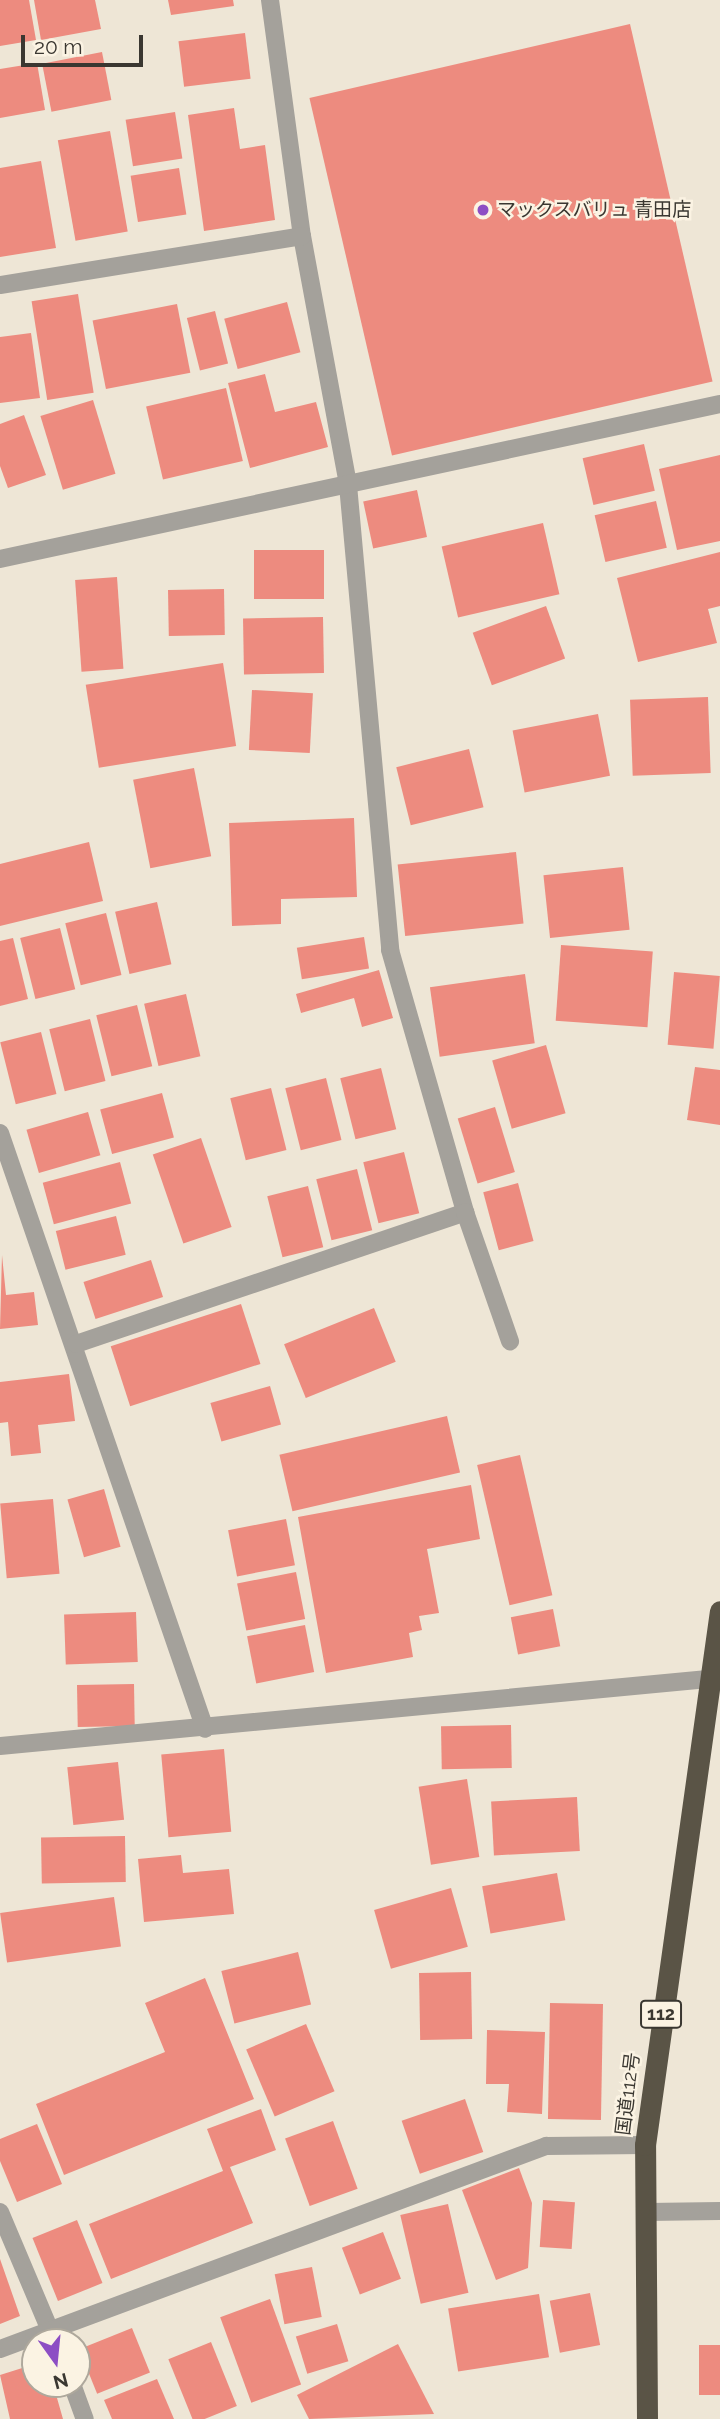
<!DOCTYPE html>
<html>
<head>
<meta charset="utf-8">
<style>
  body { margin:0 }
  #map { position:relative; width:720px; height:2419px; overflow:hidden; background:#eee6d6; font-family:Raleway,"Noto Sans JP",sans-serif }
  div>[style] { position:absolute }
  .building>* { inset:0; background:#ed8b7f; transform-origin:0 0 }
  .minor>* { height:18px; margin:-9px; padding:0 9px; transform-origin:9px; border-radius:9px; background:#a4a19b }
  .highway>* { height:21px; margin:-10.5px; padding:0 10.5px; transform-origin:10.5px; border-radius:10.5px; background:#5a5446 }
  .dots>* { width:19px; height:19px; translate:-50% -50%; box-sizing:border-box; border:4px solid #fbf3e3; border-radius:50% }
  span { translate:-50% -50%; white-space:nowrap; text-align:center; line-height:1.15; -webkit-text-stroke:5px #fbf3e3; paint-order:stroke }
  .shield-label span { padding:2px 5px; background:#fbf3e3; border:2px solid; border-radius:5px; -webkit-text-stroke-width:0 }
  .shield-label { font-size:18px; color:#3a3731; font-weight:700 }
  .poi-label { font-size:19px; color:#3a3731 }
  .left { translate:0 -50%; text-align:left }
  .street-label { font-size:19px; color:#3a3731 }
  .north { position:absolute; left:21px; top:2328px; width:70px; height:70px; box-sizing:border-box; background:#fbf3e3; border:2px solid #aea89c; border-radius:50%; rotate:165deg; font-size:19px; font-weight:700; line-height:28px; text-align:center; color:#3a3731 }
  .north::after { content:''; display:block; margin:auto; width:24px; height:32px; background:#8d4ec4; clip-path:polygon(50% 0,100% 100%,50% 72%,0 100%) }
  .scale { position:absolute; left:21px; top:35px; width:122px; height:32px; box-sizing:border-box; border:4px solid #3a3731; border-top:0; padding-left:9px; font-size:21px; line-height:24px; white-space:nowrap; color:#3a3731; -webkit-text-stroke:5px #fbf3e3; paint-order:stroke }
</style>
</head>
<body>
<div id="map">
  <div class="building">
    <i style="clip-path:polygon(0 0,29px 0,36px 40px,0 46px)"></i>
    <i style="clip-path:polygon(34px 0,95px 0,101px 29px,41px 40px)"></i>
    <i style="clip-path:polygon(168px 0,233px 0,234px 6px,171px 15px)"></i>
    <i style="left:630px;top:24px;width:367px;height:329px;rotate:77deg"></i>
    <i style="left:245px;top:33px;width:46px;height:67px;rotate:83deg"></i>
    <i style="left:102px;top:52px;width:49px;height:61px;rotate:79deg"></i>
    <i style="clip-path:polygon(37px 63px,45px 110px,0 118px,0 69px)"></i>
    <i style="clip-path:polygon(234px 108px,240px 149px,265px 145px,275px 220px,204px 231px,188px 115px)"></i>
    <i style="left:175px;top:112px;width:47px;height:50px;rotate:81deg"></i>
    <i style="left:110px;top:131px;width:102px;height:53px;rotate:80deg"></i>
    <i style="clip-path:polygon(41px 161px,56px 248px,0 257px,0 168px)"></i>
    <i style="left:179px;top:168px;width:47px;height:49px;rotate:81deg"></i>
    <i style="left:78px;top:294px;width:100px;height:47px;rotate:81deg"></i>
    <i style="left:287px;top:302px;width:52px;height:65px;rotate:75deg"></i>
    <i style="left:177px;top:304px;width:70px;height:86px;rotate:79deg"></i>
    <i style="left:215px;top:311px;width:54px;height:29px;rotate:76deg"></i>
    <i style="clip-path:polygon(31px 333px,40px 398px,0 403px,0 337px)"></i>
    <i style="clip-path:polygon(265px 374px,275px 412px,316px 402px,328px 447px,250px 468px,228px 383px)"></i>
    <i style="left:226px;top:388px;width:75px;height:82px;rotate:77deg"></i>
    <i style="left:93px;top:400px;width:77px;height:55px;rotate:73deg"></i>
    <i style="clip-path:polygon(24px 415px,46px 475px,8px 488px,0 466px,0 424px)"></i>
    <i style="left:644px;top:444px;width:48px;height:63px;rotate:77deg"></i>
    <i style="clip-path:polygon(720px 455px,720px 541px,677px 550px,659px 469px)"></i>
    <i style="left:417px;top:490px;width:48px;height:55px;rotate:78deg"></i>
    <i style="left:656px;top:501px;width:48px;height:63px;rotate:77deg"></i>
    <i style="left:543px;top:523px;width:73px;height:104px;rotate:77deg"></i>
    <i style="left:254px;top:550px;width:70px;height:49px"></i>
    <i style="clip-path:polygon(720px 552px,720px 606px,708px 609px,717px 643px,638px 662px,617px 578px)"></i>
    <i style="left:117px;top:577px;width:92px;height:42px;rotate:86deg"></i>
    <i style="left:224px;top:589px;width:46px;height:56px;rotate:89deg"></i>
    <i style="left:546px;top:606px;width:56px;height:78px;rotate:70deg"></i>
    <i style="left:323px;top:617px;width:56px;height:80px;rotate:89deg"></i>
    <i style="left:223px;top:663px;width:84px;height:139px;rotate:81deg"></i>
    <i style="left:252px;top:690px;width:61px;height:60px;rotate:3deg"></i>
    <i style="left:708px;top:697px;width:76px;height:78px;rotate:88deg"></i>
    <i style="left:598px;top:714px;width:63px;height:87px;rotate:79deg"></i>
    <i style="left:469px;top:749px;width:60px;height:75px;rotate:76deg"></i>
    <i style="left:194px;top:768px;width:90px;height:62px;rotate:79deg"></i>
    <i style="clip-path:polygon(354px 818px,357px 897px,281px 899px,281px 924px,232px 926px,229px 823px)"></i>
    <i style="clip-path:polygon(89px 842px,103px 901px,0 926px,0 864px)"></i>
    <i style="left:516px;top:852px;width:72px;height:119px;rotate:84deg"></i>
    <i style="left:623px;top:867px;width:63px;height:80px;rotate:84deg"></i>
    <i style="left:157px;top:902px;width:64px;height:43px;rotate:77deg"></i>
    <i style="left:106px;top:913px;width:64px;height:42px;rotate:76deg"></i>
    <i style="left:60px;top:928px;width:63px;height:41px;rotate:76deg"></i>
    <i style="left:364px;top:937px;width:32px;height:68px;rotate:81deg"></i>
    <i style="clip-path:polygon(13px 938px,28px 999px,0 1006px,0 941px)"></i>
    <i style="left:561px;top:945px;width:92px;height:76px;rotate:4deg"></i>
    <i style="clip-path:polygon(379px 970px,393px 1018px,362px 1027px,354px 998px,301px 1013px,296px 994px)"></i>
    <i style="left:674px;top:972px;width:46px;height:73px;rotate:5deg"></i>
    <i style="left:525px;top:974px;width:70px;height:96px;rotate:82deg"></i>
    <i style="left:186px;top:994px;width:64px;height:43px;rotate:77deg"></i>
    <i style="left:137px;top:1005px;width:63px;height:42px;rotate:76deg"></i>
    <i style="left:90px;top:1019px;width:64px;height:42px;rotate:76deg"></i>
    <i style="left:41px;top:1032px;width:64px;height:42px;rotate:76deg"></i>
    <i style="left:546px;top:1045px;width:71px;height:56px;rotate:74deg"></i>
    <i style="clip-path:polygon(695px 1067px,720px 1070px,720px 1125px,687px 1120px)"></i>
    <i style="left:381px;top:1068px;width:63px;height:42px;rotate:76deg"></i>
    <i style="left:326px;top:1078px;width:64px;height:42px;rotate:76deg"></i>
    <i style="left:271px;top:1088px;width:64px;height:42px;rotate:76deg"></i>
    <i style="left:162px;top:1093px;width:46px;height:64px;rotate:75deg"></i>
    <i style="left:495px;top:1107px;width:68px;height:39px;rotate:73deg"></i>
    <i style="left:88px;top:1112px;width:45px;height:64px;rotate:74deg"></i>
    <i style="left:201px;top:1138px;width:94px;height:51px;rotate:71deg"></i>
    <i style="left:404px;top:1152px;width:63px;height:42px;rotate:76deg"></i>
    <i style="left:120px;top:1162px;width:43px;height:80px;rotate:75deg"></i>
    <i style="left:357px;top:1169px;width:63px;height:42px;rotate:76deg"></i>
    <i style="left:518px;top:1183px;width:60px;height:36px;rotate:75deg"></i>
    <i style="left:308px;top:1186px;width:63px;height:42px;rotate:76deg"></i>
    <i style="left:116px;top:1216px;width:40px;height:62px;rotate:76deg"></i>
    <i style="clip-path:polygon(2px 1255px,6px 1295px,34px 1292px,38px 1325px,0 1329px)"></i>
    <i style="left:151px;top:1260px;width:39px;height:71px;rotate:72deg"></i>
    <i style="left:241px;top:1304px;width:63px;height:137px;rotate:72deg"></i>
    <i style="left:374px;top:1308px;width:58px;height:97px;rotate:68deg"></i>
    <i style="clip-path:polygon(69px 1374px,75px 1421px,38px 1425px,41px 1453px,11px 1456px,8px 1422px,0 1423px,0 1382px)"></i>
    <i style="left:270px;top:1386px;width:40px;height:62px;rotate:74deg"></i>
    <i style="left:447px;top:1416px;width:58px;height:172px;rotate:77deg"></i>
    <i style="left:520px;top:1455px;width:144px;height:44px;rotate:77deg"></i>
    <i style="clip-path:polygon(471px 1485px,480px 1539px,427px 1549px,439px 1613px,419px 1616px,422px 1630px,409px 1633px,413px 1657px,326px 1673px,298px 1517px)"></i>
    <i style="left:104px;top:1489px;width:60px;height:38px;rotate:74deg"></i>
    <i style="left:53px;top:1499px;width:75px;height:53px;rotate:85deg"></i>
    <i style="left:286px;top:1519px;width:47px;height:59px;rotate:79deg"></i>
    <i style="left:296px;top:1572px;width:48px;height:60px;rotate:79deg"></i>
    <i style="left:553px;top:1609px;width:38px;height:43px;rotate:79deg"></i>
    <i style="left:136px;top:1612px;width:50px;height:72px;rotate:88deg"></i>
    <i style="left:305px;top:1625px;width:48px;height:59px;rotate:79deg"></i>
    <i style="left:134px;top:1684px;width:42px;height:57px;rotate:89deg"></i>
    <i style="left:511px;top:1725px;width:43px;height:70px;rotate:89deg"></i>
    <i style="left:224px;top:1749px;width:83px;height:63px;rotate:85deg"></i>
    <i style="left:118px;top:1762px;width:58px;height:51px;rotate:84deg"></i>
    <i style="left:467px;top:1779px;width:79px;height:49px;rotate:81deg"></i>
    <i style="left:577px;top:1797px;width:54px;height:86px;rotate:87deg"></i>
    <i style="left:125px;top:1836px;width:46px;height:84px;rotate:89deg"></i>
    <i style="clip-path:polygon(181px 1855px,183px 1873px,229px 1869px,234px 1914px,144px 1922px,138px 1859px)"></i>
    <i style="left:557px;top:1873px;width:48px;height:76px;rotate:80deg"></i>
    <i style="left:451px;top:1888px;width:61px;height:80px;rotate:74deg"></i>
    <i style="left:114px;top:1897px;width:50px;height:115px;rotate:82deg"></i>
    <i style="left:298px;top:1952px;width:54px;height:79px;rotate:76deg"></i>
    <i style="left:471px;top:1972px;width:67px;height:52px;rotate:89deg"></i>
    <i style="clip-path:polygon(205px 1978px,254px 2099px,64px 2175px,36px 2104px,165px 2052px,145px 2003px)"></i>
    <i style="left:550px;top:2003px;width:53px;height:116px;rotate:1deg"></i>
    <i style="left:306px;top:2024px;width:73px;height:65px;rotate:67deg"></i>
    <i style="clip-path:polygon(487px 2030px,545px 2032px,542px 2114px,507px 2112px,509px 2084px,486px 2084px)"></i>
    <i style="left:465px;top:2099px;width:56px;height:67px;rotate:71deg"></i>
    <i style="clip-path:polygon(261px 2109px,276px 2150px,230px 2167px,253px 2223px,111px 2279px,89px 2224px,223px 2171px,207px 2129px)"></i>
    <i style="left:333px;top:2121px;width:72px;height:51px;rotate:70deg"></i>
    <i style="clip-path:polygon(37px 2124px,62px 2184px,17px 2202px,0 2161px,0 2139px)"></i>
    <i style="clip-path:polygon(519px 2168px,532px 2203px,528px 2268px,496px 2280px,462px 2190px)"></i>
    <i style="left:543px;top:2200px;width:32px;height:47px;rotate:4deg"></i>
    <i style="left:448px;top:2204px;width:91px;height:49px;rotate:77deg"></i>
    <i style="left:77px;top:2220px;width:68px;height:48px;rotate:68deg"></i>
    <i style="left:383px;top:2232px;width:50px;height:44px;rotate:69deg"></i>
    <i style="clip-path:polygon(0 2259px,20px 2316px,0 2324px)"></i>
    <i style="left:312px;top:2267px;width:51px;height:38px;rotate:79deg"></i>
    <i style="left:590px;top:2293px;width:53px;height:41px;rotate:79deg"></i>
    <i style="left:539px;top:2294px;width:64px;height:92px;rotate:81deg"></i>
    <i style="left:270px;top:2299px;width:91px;height:53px;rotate:70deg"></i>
    <i style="left:337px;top:2324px;width:39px;height:43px;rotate:73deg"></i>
    <i style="left:132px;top:2328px;width:48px;height:57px;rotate:68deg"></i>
    <i style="left:211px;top:2342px;width:69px;height:46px;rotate:68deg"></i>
    <i style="clip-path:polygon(398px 2344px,434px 2414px,309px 2419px,297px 2395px)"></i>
    <i style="left:699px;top:2345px;width:21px;height:50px"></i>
    <i style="clip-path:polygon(35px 2364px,35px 2384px,53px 2384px,63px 2419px,10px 2419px,0 2375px)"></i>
    <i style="clip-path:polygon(157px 2379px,174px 2419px,112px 2419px,104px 2400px)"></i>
  </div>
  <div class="minor">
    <i style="left:270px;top:0;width:238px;rotate:82.3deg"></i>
    <i style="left:302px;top:236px;width:253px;rotate:79.5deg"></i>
    <i style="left:348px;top:485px;width:467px;rotate:84.8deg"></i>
    <i style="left:390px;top:950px;width:273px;rotate:74deg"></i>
    <i style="left:0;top:285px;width:306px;rotate:-9.2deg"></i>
    <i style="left:0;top:559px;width:736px;rotate:-12.15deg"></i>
    <i style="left:0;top:1133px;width:630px;rotate:71.02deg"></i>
    <i style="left:76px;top:1344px;width:411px;rotate:-18.7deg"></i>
    <i style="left:465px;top:1212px;width:137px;rotate:70.8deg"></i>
    <i style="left:0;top:1746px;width:711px;rotate:-5.41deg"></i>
    <i style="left:0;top:2212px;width:141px;rotate:67.1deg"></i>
    <i style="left:647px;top:2212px;width:73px;rotate:-0.8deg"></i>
    <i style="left:0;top:2349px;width:583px;rotate:-20.39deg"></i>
    <i style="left:546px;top:2146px;width:99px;rotate:-0.6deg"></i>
    <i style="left:72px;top:2384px;width:37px;rotate:70deg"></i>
  </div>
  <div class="highway">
    <i style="left:647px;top:2419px;width:274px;rotate:-90.4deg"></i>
    <i style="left:645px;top:2145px;width:539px;rotate:-82.01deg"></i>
  </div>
  <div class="dots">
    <i style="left:483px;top:210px;background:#8d4ec4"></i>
  </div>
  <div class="shield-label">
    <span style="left:661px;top:2014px">112</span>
  </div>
  <div class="poi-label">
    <span class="left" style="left:497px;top:210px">マックスバリュ 青田店</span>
  </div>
  <div class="street-label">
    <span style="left:628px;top:2094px;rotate:-83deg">国道112号</span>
  </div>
  <div class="north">N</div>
  <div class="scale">20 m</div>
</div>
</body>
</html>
